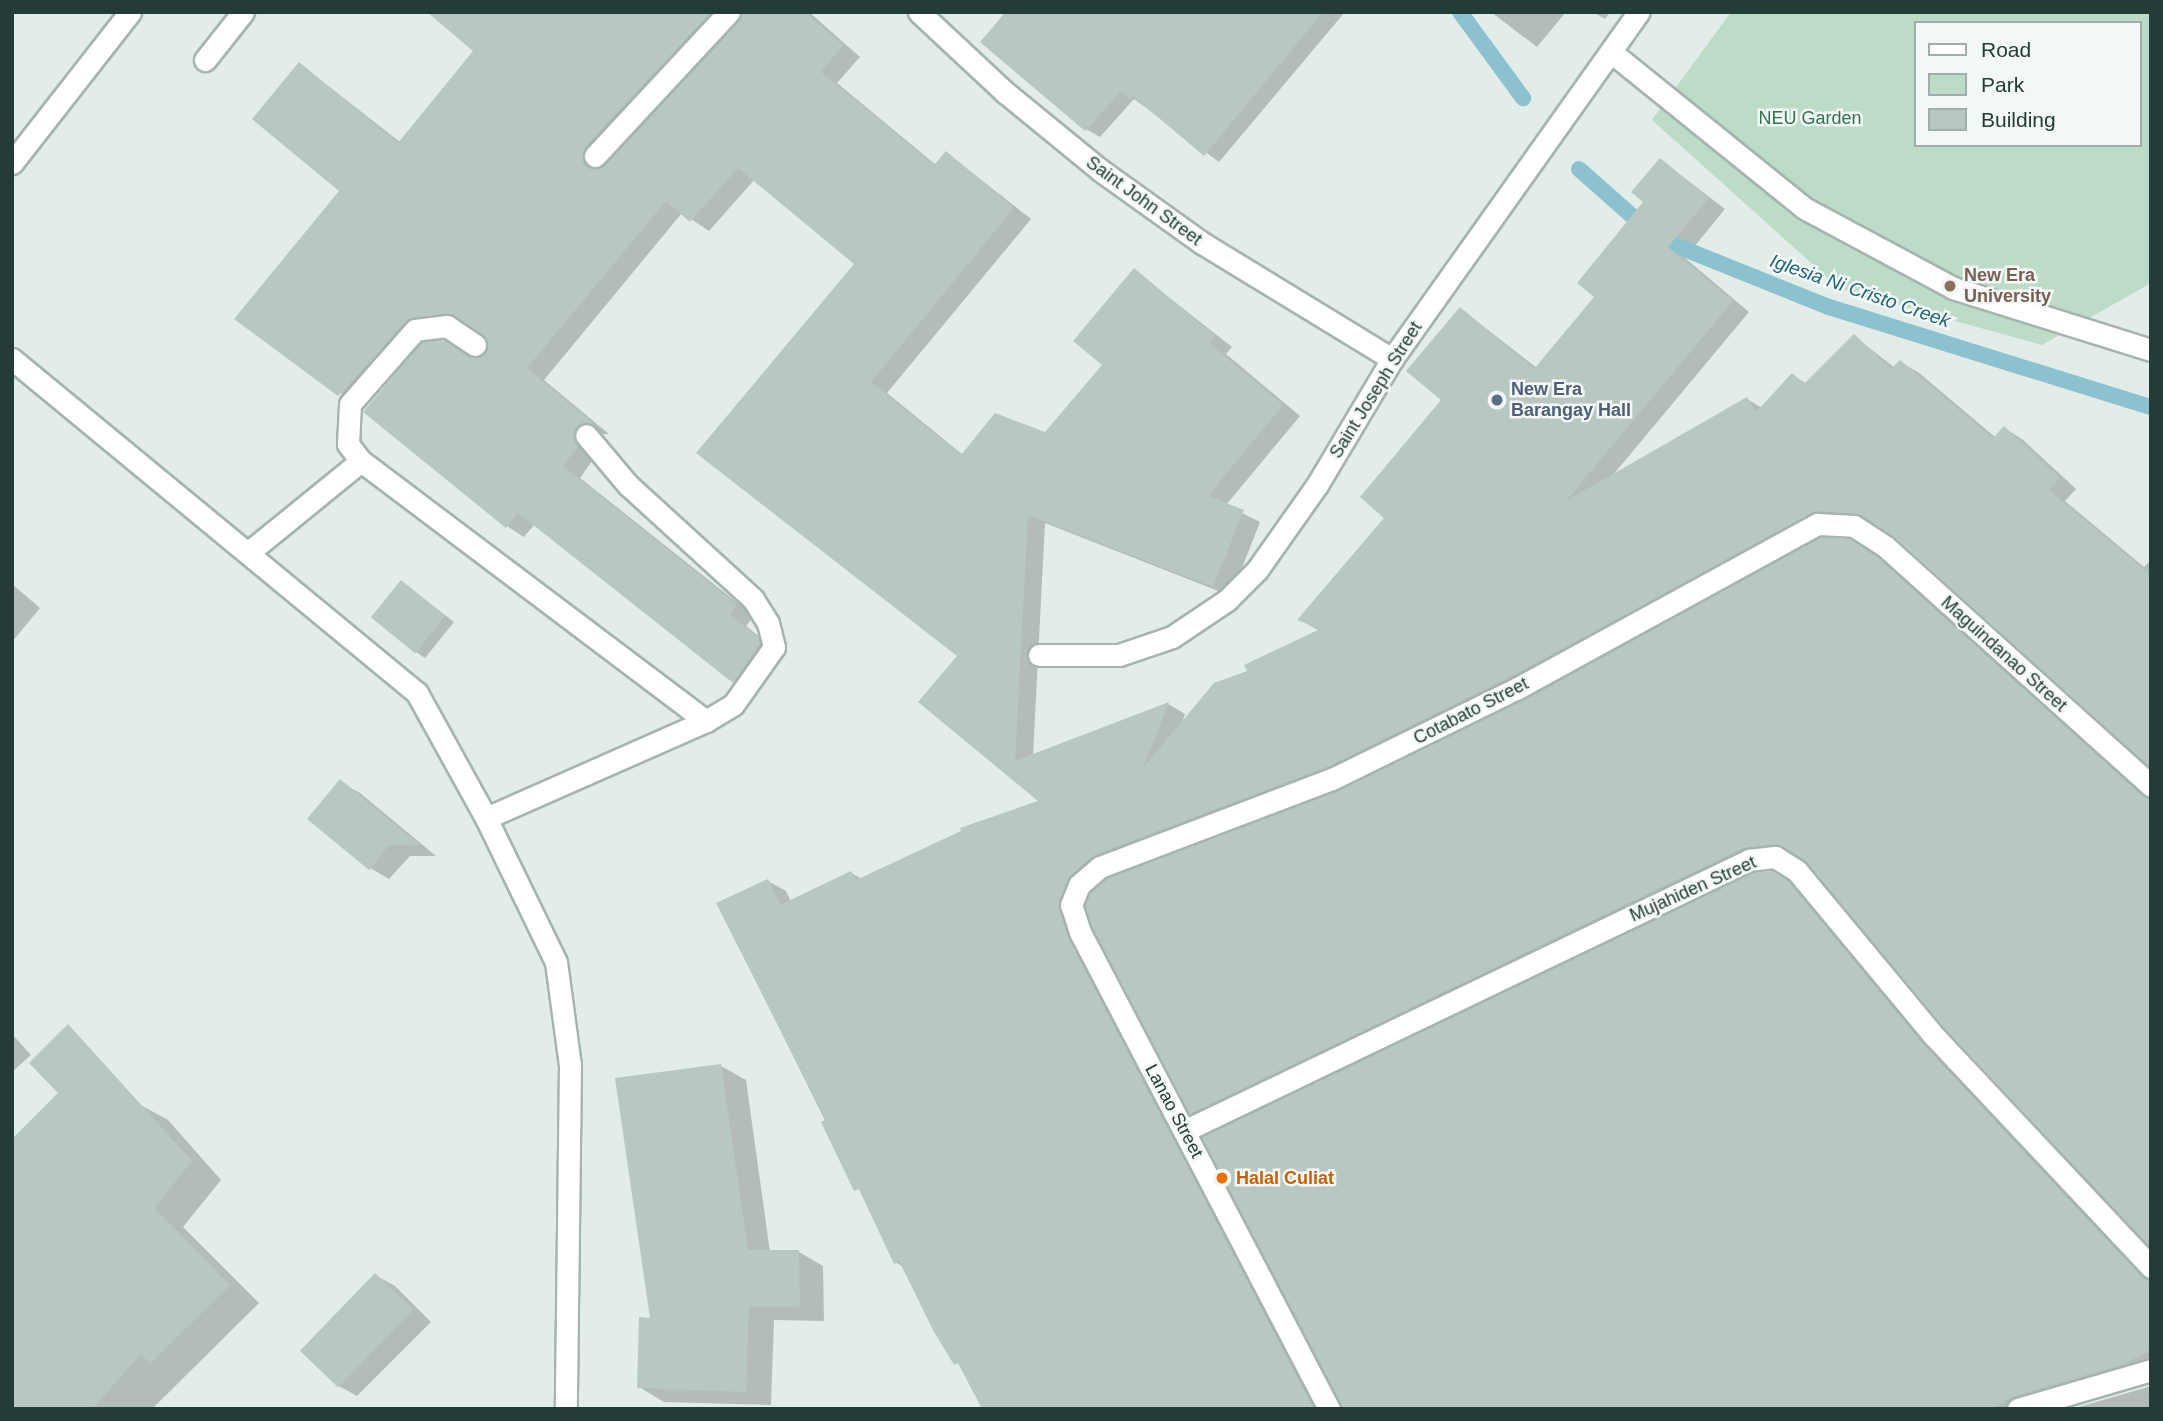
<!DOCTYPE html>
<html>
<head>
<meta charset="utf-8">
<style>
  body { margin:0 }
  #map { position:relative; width:2163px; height:1421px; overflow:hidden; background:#e2ece8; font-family:Helvetica,sans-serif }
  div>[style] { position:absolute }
  .green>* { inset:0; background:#bcdcc7 }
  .shadow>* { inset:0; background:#0003 }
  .stream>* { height:16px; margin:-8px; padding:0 8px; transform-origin:8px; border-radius:8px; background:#8cc1cf }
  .building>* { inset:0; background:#b8c7c1; transform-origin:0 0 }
  .roads { filter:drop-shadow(2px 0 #a5b4af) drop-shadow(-2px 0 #a5b4af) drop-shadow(0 2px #a5b4af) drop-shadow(0 -2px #a5b4af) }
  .service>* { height:21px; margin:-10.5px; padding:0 10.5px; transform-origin:10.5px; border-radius:10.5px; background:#fff }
  .minor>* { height:21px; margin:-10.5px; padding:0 10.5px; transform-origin:10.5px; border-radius:10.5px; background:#fff }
  .dots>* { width:19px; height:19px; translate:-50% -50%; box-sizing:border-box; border:4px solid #f3f8f6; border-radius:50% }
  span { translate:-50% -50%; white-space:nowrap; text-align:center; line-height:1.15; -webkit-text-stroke:5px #f3f8f6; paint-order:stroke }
  .park-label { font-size:18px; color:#2f724c }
  .street-label { font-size:18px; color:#233c37 }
  .education-label { font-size:18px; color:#785e54; font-weight:700 }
  .left { translate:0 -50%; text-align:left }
  .service-label { font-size:18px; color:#4e5e75; font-weight:700 }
  .food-label { font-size:18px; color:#c56008; font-weight:700 }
  .water-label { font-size:19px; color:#1f6376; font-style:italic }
  .frame { position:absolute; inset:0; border:14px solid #233c37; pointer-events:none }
  .legend { position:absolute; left:1914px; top:21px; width:228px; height:126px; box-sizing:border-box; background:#f3f8f6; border:2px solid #a0adaa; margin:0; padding:9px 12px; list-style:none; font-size:21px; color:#233c37 }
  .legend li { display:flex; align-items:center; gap:14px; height:35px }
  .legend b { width:35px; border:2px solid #a0adaa }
</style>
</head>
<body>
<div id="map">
  <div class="green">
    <i style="clip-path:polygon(evenodd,1731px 12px,2151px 12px,2151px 283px,2042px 345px,1840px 289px,1652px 120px,1731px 12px,1916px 23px,2140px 23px,2140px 145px,1916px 145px,1916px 23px)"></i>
  </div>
  <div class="shadow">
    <i style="clip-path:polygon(430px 12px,738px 12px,603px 157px,600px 167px,740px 22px,740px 12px,809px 12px,860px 57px,837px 83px,936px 165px,947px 153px,1031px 219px,887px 393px,963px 455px,1046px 434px,1104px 365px,1134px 270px,1232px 347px,1226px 354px,1300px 416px,1226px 505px,1260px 522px,1231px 596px,1045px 523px,1033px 756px,1168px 704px,1185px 714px,1182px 723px,1249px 672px,1320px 631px,1300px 620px,1387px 518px,1444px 400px,1461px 309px,1537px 368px,1597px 297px,1645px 202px,1661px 160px,1725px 209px,1685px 258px,1749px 312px,1613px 475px,1747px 399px,1762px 408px,1792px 375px,1807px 384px,1854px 336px,1895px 368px,1900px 362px,1918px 372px,1995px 437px,2004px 428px,2022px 439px,2076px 489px,2065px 501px,2144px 567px,2151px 560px,2151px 766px,1896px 536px,1877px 524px,1837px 520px,1528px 687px,1110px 866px,1088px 885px,1076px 911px,1327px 1409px,984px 1409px,905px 1268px,895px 1262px,718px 904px,768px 881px,786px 891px,791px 902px,851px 873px,862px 879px,1041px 801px,920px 702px,959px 655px,699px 452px,858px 261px,755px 179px,709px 231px,682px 213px,544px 380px,609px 434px,595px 435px,595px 457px,580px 478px,754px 616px,746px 626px,775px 649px,751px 692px,535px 524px,524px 537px,507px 526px,475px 360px,490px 347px,484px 333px,471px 324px,431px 326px,357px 405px,237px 318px,342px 191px,300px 64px,400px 142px,475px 51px)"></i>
    <i style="clip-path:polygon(1005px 12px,1345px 12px,1219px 162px,1134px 99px,1100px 137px,1086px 129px,983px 41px)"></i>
    <i style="clip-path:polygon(1491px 12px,1566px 12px,1537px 47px)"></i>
    <i style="clip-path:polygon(1593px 12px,1610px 12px,1605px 19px)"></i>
    <i style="clip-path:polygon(1868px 551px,1896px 570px,2151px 799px,1808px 862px,1794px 853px,1762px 857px,1209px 1123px,1191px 1112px,1338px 792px)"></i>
    <i style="clip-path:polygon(402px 582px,454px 622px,425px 658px,416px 652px)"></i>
    <i style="clip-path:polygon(12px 584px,40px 608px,12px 642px)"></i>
    <i style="clip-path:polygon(340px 782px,360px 793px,436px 856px,410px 856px,389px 879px,370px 868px)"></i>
    <i style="clip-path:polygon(1772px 872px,1806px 893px,1943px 1058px,2151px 1279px,2151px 1371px,2029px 1409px,1341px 1409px)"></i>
    <i style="clip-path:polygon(12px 1034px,31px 1055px,12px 1072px)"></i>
    <i style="clip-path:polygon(721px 1066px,746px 1080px,770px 1252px,799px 1252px,823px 1266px,824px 1321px,774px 1320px,771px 1405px,664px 1402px,639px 1387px,652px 1320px)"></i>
    <i style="clip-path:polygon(137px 1103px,168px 1120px,221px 1180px,183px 1227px,259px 1303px,152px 1409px,12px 1409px)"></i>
    <i style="clip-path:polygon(375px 1275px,395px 1286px,431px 1322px,357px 1396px,337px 1385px)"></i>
    <i style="clip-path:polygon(2151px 1386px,2151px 1409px,2072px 1409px)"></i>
  </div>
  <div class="stream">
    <i style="left:1460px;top:12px;width:107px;rotate:53.8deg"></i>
    <i style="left:1579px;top:169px;width:104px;rotate:41.5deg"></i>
    <i style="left:1657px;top:238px;width:185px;rotate:21.9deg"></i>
    <i style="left:1829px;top:307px;width:337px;rotate:17.3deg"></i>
  </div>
  <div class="building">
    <i style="clip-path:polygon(427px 12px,711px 12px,585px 147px,583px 160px,593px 169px,605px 165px,742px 12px,805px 12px,843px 45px,821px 72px,934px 165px,946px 151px,1014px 208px,871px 382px,961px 455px,995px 413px,1045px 432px,1102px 365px,1073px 341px,1134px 268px,1215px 336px,1209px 343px,1283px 405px,1208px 496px,1244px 510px,1213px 587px,1028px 515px,1015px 761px,1169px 702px,1143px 768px,1214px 683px,1247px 671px,1244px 665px,1320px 629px,1297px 620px,1384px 518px,1360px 497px,1441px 400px,1406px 371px,1460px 307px,1534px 369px,1594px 297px,1577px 283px,1643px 202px,1631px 192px,1660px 158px,1709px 198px,1668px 247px,1733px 301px,1566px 501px,1747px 397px,1756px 412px,1792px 373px,1804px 384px,1854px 334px,1891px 369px,1900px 360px,1993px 438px,2004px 426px,2060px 478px,2049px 490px,2151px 575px,2151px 768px,1895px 537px,1861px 515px,1818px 511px,1510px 677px,1327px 767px,1095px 855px,1070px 876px,1059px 900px,1068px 936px,1314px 1409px,982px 1409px,958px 1363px,954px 1365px,933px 1330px,899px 1261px,894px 1264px,859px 1189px,854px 1191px,821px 1122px,826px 1120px,716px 903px,768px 879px,780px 905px,851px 871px,856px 880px,961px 831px,960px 828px,1038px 801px,918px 702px,957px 656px,696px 453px,854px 264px,738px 168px,690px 222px,666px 201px,527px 368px,594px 424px,577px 425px,573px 437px,578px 446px,563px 466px,737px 605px,730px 614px,758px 637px,760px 644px,733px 683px,518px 513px,506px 528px,363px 412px,422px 342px,444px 340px,475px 358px,488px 347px,482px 334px,454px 315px,412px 317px,338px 396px,234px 319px,339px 191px,252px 119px,299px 62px,398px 143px,473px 51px)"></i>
    <i style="clip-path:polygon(1006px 12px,1323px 12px,1204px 156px,1133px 96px,1130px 99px,1121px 91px,1085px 131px,980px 42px)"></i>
    <i style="clip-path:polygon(1821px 537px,1850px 539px,1878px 557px,2151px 799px,2151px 1248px,1945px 1028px,1807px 863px,1774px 844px,1743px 848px,1190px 1114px,1092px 927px,1085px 905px,1090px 893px,1107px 878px,1338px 791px,1522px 701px)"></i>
    <i style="left:401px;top:580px;width:57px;height:48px;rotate:39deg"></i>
    <i style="clip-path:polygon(340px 779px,377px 810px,420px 845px,389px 845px,369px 870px,307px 819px)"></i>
    <i style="clip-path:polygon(1772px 871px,1788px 881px,1925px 1046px,2141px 1276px,2151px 1280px,2151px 1350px,2121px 1365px,2014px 1396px,1992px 1409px,1342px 1409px,1202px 1137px,1753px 873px)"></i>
    <i style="clip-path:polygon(68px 1024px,192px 1161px,154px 1208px,230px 1285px,150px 1364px,141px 1354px,92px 1409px,12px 1409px,12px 1139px,58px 1093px,29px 1063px)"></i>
    <i style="clip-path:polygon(721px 1064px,748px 1250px,799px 1250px,800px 1307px,749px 1307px,746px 1392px,637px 1388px,639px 1317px,650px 1318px,615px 1078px)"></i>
    <i style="left:375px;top:1273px;width:53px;height:108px;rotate:44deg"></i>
  </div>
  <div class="roads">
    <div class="service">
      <i style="left:1611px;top:52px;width:248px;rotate:38.9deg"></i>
      <i style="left:1804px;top:208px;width:169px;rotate:28.2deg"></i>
      <i style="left:1953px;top:288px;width:207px;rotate:17.4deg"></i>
      <i style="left:595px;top:156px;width:197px;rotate:-47.1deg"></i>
      <i style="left:12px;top:163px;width:192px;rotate:-52deg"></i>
      <i style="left:475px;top:345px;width:34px;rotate:-146deg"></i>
      <i style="left:447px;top:326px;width:32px;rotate:173deg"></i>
      <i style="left:415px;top:330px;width:98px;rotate:131.3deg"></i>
      <i style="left:350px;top:404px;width:40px;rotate:92.9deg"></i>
      <i style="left:348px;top:444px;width:21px;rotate:53deg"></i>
      <i style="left:361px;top:461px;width:432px;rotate:37deg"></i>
      <i style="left:12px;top:359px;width:525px;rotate:39.51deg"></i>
      <i style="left:417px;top:693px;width:143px;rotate:61.1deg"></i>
      <i style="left:486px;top:818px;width:160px;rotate:64.1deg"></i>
      <i style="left:556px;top:962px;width:104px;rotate:82.3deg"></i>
      <i style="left:570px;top:1065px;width:344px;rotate:90.7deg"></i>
      <i style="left:249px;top:552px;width:144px;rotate:-39.1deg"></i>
      <i style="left:486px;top:818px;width:240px;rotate:-23.8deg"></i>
      <i style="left:706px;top:721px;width:31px;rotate:-31deg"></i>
      <i style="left:733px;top:705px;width:71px;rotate:-54.7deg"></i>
      <i style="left:774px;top:647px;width:25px;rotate:-104deg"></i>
      <i style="left:768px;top:623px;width:28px;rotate:-122deg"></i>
      <i style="left:753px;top:599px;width:169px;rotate:-137.6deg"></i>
      <i style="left:628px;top:485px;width:65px;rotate:-130deg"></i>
    </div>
    <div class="minor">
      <i style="left:919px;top:12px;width:119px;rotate:43deg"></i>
      <i style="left:1006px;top:93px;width:122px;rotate:39.3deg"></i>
      <i style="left:1100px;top:170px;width:125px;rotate:35.6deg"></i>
      <i style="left:1202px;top:243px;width:223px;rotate:31.4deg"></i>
      <i style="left:205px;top:60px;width:61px;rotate:-51.6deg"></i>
      <i style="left:1039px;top:655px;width:80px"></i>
      <i style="left:1119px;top:655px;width:56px;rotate:-18.8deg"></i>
      <i style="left:1172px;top:637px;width:66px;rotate:-33.9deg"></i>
      <i style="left:1227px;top:600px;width:42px;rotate:-45deg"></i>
      <i style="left:1257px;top:570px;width:104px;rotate:-54.8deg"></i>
      <i style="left:1317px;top:485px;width:147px;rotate:-59.2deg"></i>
      <i style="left:1392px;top:359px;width:426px;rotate:-54.6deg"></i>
      <i style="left:1184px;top:1131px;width:627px;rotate:-25.62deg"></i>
      <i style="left:1749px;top:860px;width:26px;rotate:-7deg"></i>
      <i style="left:1775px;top:857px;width:26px;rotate:32deg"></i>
      <i style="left:1797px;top:871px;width:216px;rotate:50.3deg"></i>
      <i style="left:1935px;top:1037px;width:316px;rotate:46.8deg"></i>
      <i style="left:1329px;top:1409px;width:538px;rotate:-117.57deg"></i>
      <i style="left:1080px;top:932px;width:28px;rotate:-108deg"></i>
      <i style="left:1071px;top:905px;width:22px;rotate:-68deg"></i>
      <i style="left:1079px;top:885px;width:28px;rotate:-41deg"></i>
      <i style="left:1100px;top:867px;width:248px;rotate:-20.8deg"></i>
      <i style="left:1332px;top:779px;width:205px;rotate:-26.1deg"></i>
      <i style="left:1516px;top:689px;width:344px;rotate:-28.7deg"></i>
      <i style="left:1818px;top:524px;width:36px;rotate:3deg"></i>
      <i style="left:1854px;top:526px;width:38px;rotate:33deg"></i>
      <i style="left:1886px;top:547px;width:357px;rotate:42deg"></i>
      <i style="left:2018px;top:1409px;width:139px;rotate:-16.3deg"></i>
    </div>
  </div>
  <div class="dots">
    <i style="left:1950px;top:286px;background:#8d6e63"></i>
    <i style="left:1497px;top:400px;background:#5c6f8a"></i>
    <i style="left:1222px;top:1178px;background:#e8710a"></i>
  </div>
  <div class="park-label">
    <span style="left:1810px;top:118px">NEU Garden</span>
  </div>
  <div class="street-label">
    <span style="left:1144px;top:201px;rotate:36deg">Saint John Street</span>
    <span style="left:1376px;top:390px;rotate:-58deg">Saint Joseph Street</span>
    <span style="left:2004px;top:654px;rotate:42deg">Maguindanao Street</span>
    <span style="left:1471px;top:711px;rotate:-27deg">Cotabato Street</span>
    <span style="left:1693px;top:889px;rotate:-24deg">Mujahiden Street</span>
    <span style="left:1174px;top:1111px;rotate:62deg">Lanao Street</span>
  </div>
  <div class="education-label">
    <span class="left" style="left:1964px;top:286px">New Era<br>University</span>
  </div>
  <div class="service-label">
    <span class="left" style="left:1511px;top:400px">New Era<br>Barangay Hall</span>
  </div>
  <div class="food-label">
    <span class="left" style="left:1236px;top:1178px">Halal Culiat</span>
  </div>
  <div class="water-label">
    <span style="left:1860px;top:291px;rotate:19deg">Iglesia Ni Cristo Creek</span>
  </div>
  <div class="frame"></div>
  <ul class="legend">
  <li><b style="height:9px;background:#fff"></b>Road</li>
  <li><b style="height:19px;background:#bcdcc7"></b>Park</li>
  <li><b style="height:19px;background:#b8c7c1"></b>Building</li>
  </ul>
</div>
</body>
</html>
